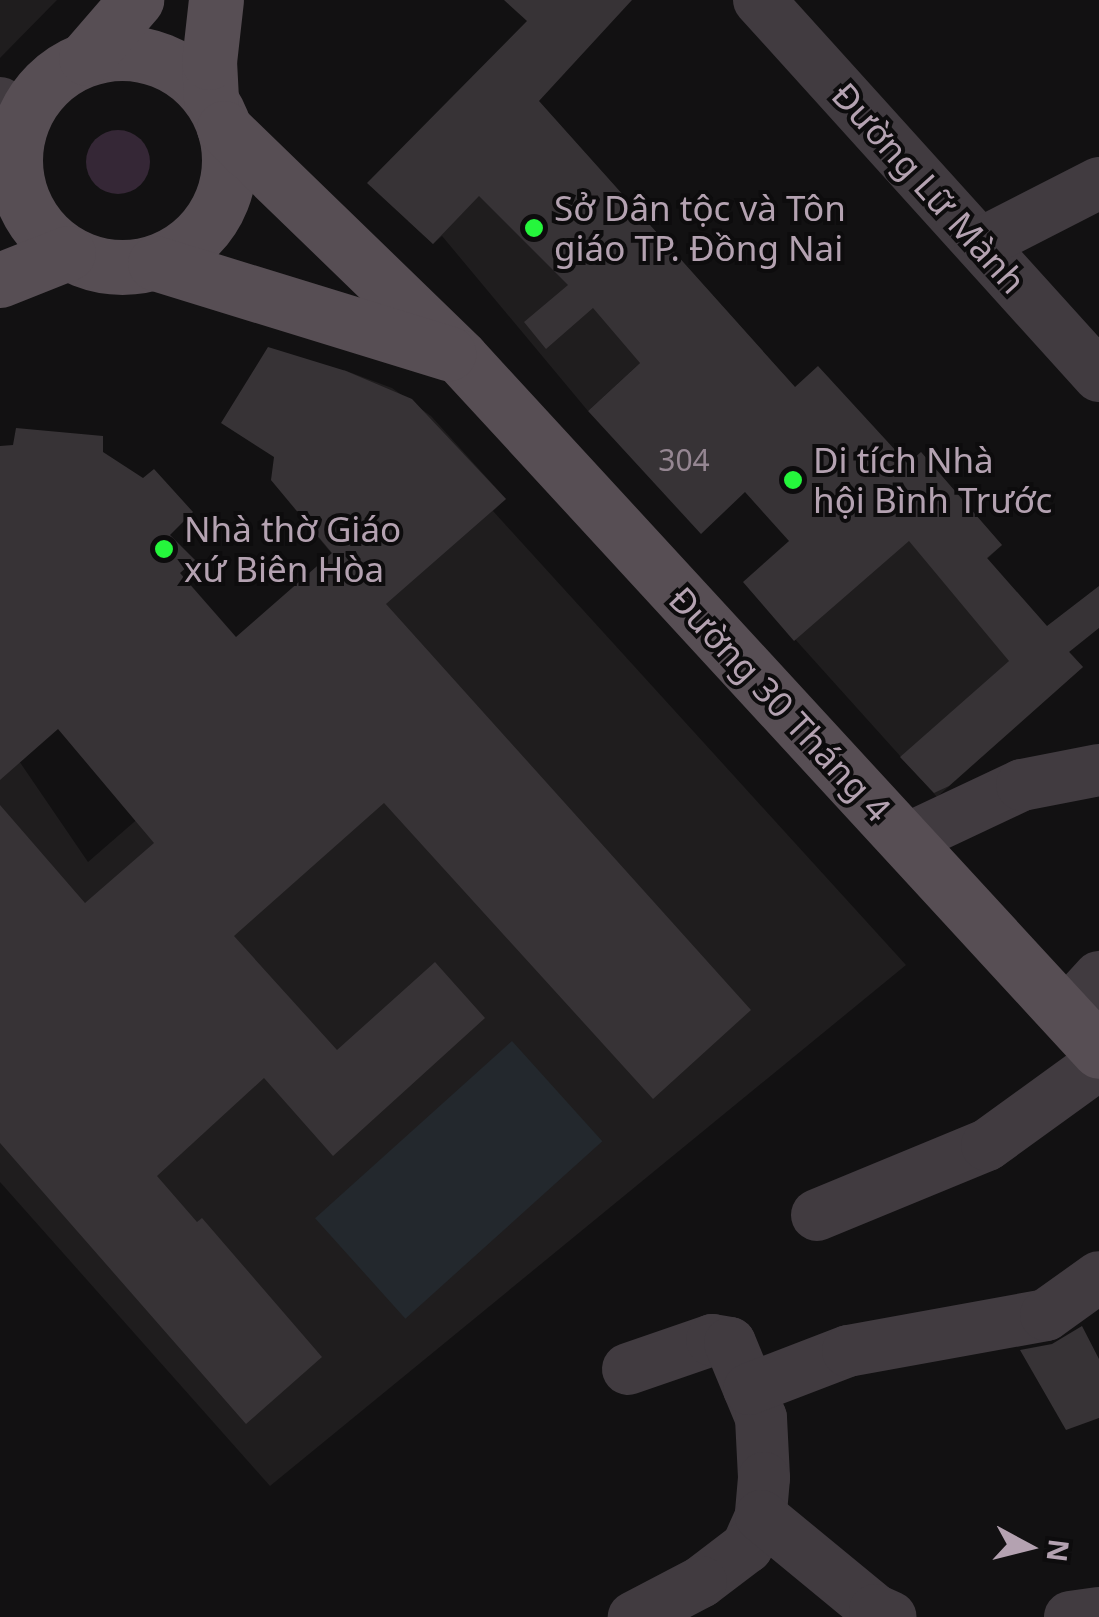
<!DOCTYPE html>
<html>
<head>
<meta charset="utf-8">
<style>
  body { margin:0 }
  #map { position:relative; width:1099px; height:1617px; overflow:hidden; background:#121112; font-family:"Noto Sans",sans-serif }
  div>[style] { position:absolute }
  .built>* { inset:0; background:#1f1d1e }
  .green>* { inset:0; background:#23282d; transform-origin:0 0 }
  .water>* { inset:0; background:#352736 }
  .round { border-radius:50% }
  .building>* { inset:0; background:#373336 }
  .minor>* { height:52px; margin:-26px; padding:0 26px; transform-origin:26px; border-radius:26px; background:#413b40 }
  .major>* { height:55px; margin:-27.5px; padding:0 27.5px; transform-origin:27.5px; border-radius:27.5px; background:#574e54 }
  .major>.ring { margin:-27.5px; padding:0; box-sizing:content-box; background:none; border:55px solid #574e54; border-radius:50% }
  .dots>* { width:28px; height:28px; translate:-50% -50%; box-sizing:border-box; border:5px solid #0d0c0d; border-radius:50% }
  span { translate:-50% -50%; white-space:nowrap; text-align:center; line-height:1.15; -webkit-text-stroke:8px #0d0c0d; paint-order:stroke }
  .number-label { font-size:30px; color:#958692 }
  .number-label span { -webkit-text-stroke-width:0 }
  .street-label { font-size:35px; color:#b4a2b1 }
  .poi-label { font-size:35px; color:#b4a2b1 }
  .left { translate:0 -50%; text-align:left }
  .north { position:absolute; left:979px; top:1497px; width:100px; height:100px; -webkit-text-stroke:8px #0d0c0d; paint-order:stroke; rotate:97deg; font-size:28px; font-weight:700; line-height:40px; text-align:center; color:#b4a2b1 }
  .north::after { content:''; display:block; margin:auto; width:35px; height:45px; background:#b4a2b1; clip-path:polygon(50% 0,100% 100%,50% 72%,0 100%) }
</style>
</head>
<body>
<div id="map">
  <div class="built">
    <i style="clip-path:polygon(0 0,57px 0,0 58px)"></i>
    <i style="clip-path:polygon(534px 96px,795px 387px,640px 363px,588px 411px,442px 236px,433px 244px,408px 221px)"></i>
    <i style="clip-path:polygon(344px 370px,392px 388px,431px 416px,506px 499px,493px 511px,906px 965px,270px 1486px,0 1182px,0 733px,88px 862px,378px 610px,271px 480px,278px 459px)"></i>
    <i style="clip-path:polygon(921px 452px,1002px 545px,987px 559px,1083px 667px,937px 797px,758px 598px)"></i>
  </div>
  <div class="green">
    <i style="left:512px;top:1041px;width:135px;height:265px;rotate:48deg"></i>
  </div>
  <div class="water">
    <i class="round" style="left:86px;top:130px;width:64px;height:64px"></i>
  </div>
  <div class="building">
    <i style="clip-path:polygon(504px 0,632px 0,539px 101px,795px 387px,818px 366px,908px 464px,921px 452px,1002px 545px,987px 558px,1047px 626px,1099px 586px,1099px 628px,1069px 652px,1083px 667px,949px 786px,934px 793px,900px 757px,1009px 661px,909px 541px,794px 641px,743px 582px,789px 541px,745px 492px,701px 534px,588px 411px,640px 363px,593px 308px,546px 349px,524px 322px,568px 285px,479px 196px,433px 244px,367px 183px,527px 21px)"></i>
    <i style="clip-path:polygon(268px 347px,346px 371px,412px 399px,506px 499px,386px 604px,751px 1010px,653px 1099px,384px 803px,234px 936px,337px 1050px,435px 962px,485px 1018px,333px 1156px,264px 1078px,157px 1176px,197px 1222px,202px 1218px,322px 1357px,246px 1424px,0 1143px,0 805px,85px 903px,154px 843px,58px 729px,0 780px,0 446px,13px 445px,16px 428px,103px 436px,103px 452px,143px 478px,154px 469px,193px 512px,170px 535px,195px 560px,180px 573px,236px 637px,332px 553px,271px 480px,274px 457px,221px 423px)"></i>
    <i style="clip-path:polygon(1082px 1326px,1099px 1359px,1099px 1418px,1066px 1430px,1020px 1350px,1052px 1344px)"></i>
  </div>
  <div class="minor">
    <i style="left:759px;top:0;width:507px;rotate:47.88deg"></i>
    <i style="left:0;top:103px;width:29px;rotate:44deg"></i>
    <i style="left:980px;top:244px;width:134px;rotate:-27.1deg"></i>
    <i style="left:905px;top:840px;width:129px;rotate:-25.2deg"></i>
    <i style="left:1022px;top:785px;width:78px;rotate:-11deg"></i>
    <i style="left:1066px;top:1013px;width:49px;rotate:-47.5deg"></i>
    <i style="left:817px;top:1215px;width:184px;rotate:-22.4deg"></i>
    <i style="left:987px;top:1145px;width:138px;rotate:-35.9deg"></i>
    <i style="left:628px;top:1369px;width:89px;rotate:-19deg"></i>
    <i style="left:712px;top:1340px;width:18px;rotate:9deg"></i>
    <i style="left:730px;top:1343px;width:81px;rotate:67.5deg"></i>
    <i style="left:761px;top:1418px;width:60px;rotate:87.1deg"></i>
    <i style="left:764px;top:1478px;width:38px;rotate:95deg"></i>
    <i style="left:761px;top:1516px;width:34px;rotate:114deg"></i>
    <i style="left:747px;top:1547px;width:58px;rotate:142.7deg"></i>
    <i style="left:701px;top:1582px;width:76px;rotate:152.4deg"></i>
    <i style="left:749px;top:1389px;width:106px;rotate:-21deg"></i>
    <i style="left:848px;top:1351px;width:201px;rotate:-10.3deg"></i>
    <i style="left:1046px;top:1315px;width:65px;rotate:-35.6deg"></i>
    <i style="left:761px;top:1516px;width:148px;rotate:39.5deg"></i>
    <i style="left:875px;top:1610px;width:17px;rotate:24deg"></i>
    <i style="left:1070px;top:1617px;width:29px;rotate:-8deg"></i>
  </div>
  <div class="major">
    <i class="ring" style="left:15px;top:53px;width:159px;height:159px"></i>
    <i style="left:86px;top:58px;width:77px;rotate:-49.2deg"></i>
    <i style="left:211px;top:99px;width:37px;rotate:-93deg"></i>
    <i style="left:209px;top:62px;width:62px;rotate:-83.6deg"></i>
    <i style="left:224px;top:128px;width:329px;rotate:44.1deg"></i>
    <i style="left:460px;top:357px;width:943px;rotate:47.36deg"></i>
    <i style="left:155px;top:263px;width:307px;rotate:17.1deg"></i>
    <i style="left:0;top:280px;width:73px;rotate:-21.7deg"></i>
  </div>
  <div class="dots">
    <i style="left:534px;top:228px;background:#25f63c"></i>
    <i style="left:793px;top:480px;background:#25f63c"></i>
    <i style="left:164px;top:549px;background:#25f63c"></i>
  </div>
  <div class="number-label">
    <span style="left:684px;top:460px">304</span>
  </div>
  <div class="street-label">
    <span style="left:929px;top:188px;rotate:48deg">Đường Lữ Mành</span>
    <span style="left:780px;top:704px;rotate:47deg">Đường 30 Tháng 4</span>
  </div>
  <div class="poi-label">
    <span class="left" style="left:554px;top:228px">Sở Dân tộc và Tôn<br>giáo TP. Đồng Nai</span>
    <span class="left" style="left:813px;top:480px">Di tích Nhà<br>hội Bình Trước</span>
    <span class="left" style="left:184px;top:549px">Nhà thờ Giáo<br>xứ Biên Hòa</span>
  </div>
  <div class="north">N</div>
</div>
</body>
</html>
